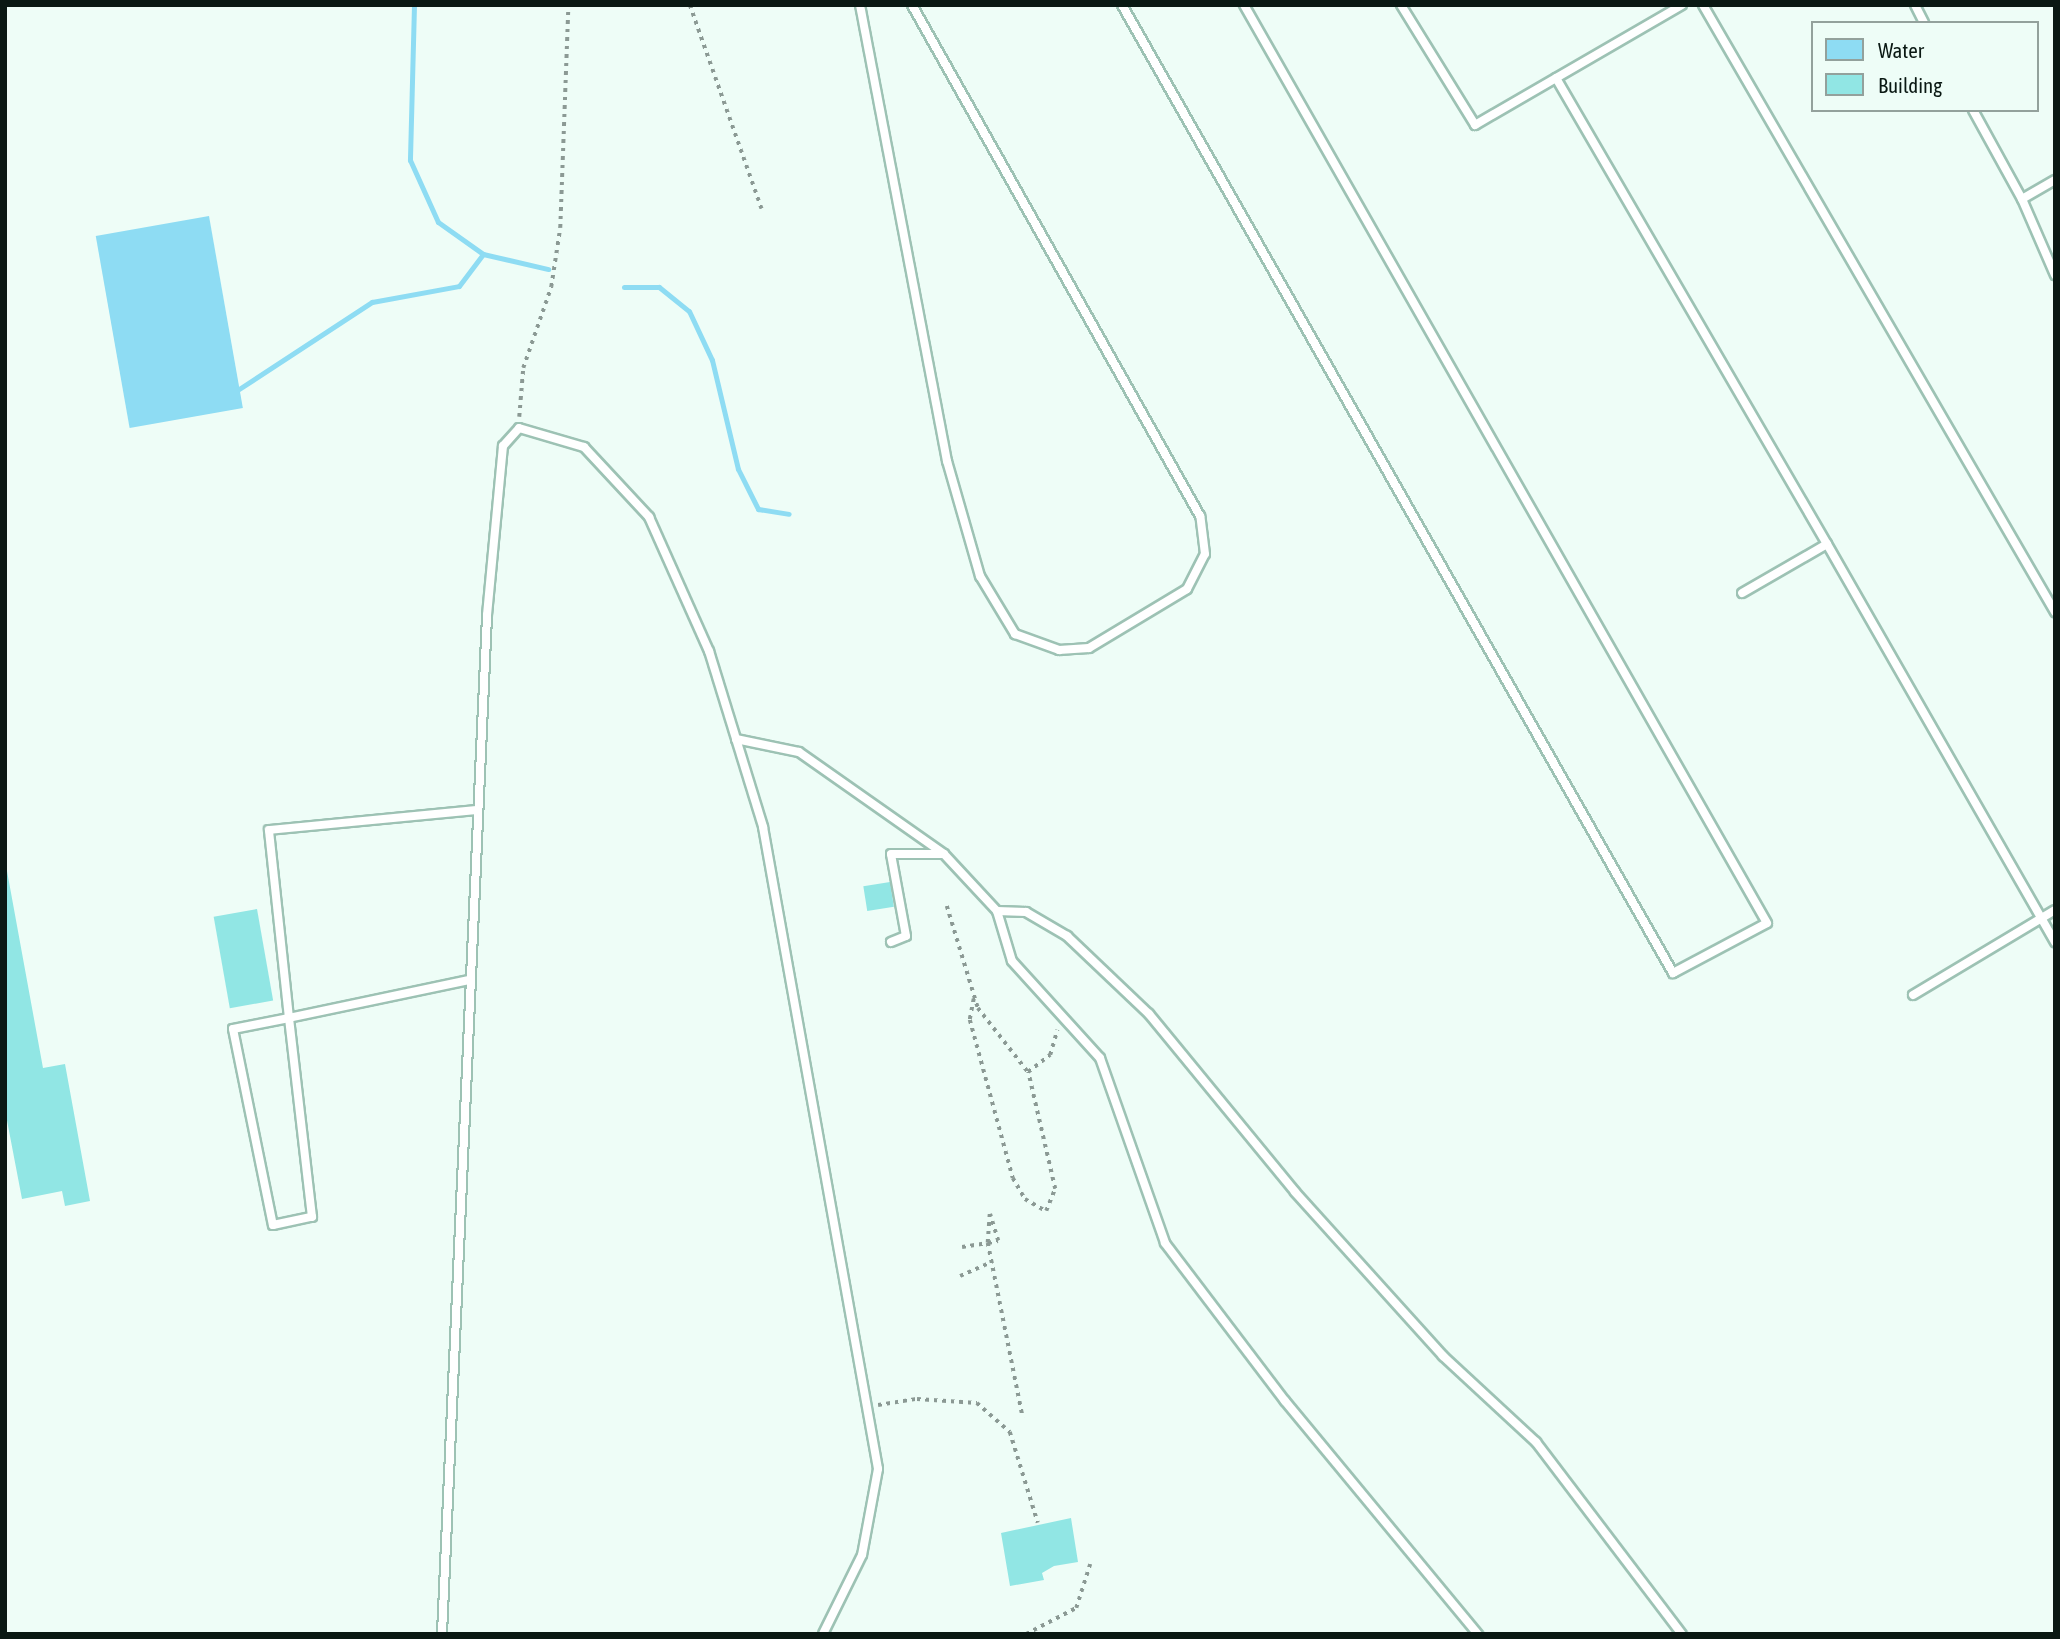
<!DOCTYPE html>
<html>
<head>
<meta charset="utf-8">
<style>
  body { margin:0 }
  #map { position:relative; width:2060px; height:1639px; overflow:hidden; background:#eefdf7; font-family:"Asap Condensed",sans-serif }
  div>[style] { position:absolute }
  .water>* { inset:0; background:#8edcf3; transform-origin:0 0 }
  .stream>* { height:5px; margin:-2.5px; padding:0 2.5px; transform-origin:2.5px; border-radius:2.5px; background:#8edcf3 }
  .building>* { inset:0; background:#91e6e4; transform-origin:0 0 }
  .path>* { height:3.5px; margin-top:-1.75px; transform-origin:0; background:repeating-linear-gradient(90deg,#8b9994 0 3.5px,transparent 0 8.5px) }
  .roads { filter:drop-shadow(2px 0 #9dc2b4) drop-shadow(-2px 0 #9dc2b4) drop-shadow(0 2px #9dc2b4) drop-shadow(0 -2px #9dc2b4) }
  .lane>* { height:8px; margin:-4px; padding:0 4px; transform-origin:4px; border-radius:4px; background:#fff }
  span { translate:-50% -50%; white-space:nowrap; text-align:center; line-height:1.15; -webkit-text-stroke:5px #eefdf7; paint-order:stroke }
  .frame { position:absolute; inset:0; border:7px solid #0a1813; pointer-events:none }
  .legend { position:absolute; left:1811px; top:21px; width:228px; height:91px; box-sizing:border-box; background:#eefdf7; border:2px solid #93a19c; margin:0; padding:9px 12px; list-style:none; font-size:21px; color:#0a1813 }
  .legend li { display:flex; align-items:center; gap:14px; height:35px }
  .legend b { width:35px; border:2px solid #93a19c }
</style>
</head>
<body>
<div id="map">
  <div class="water">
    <i style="left:209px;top:216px;width:195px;height:115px;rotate:80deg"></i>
  </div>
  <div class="stream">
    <i style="left:414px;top:5px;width:155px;rotate:91.5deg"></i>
    <i style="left:410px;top:160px;width:68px;rotate:65.7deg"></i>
    <i style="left:438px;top:222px;width:55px;rotate:35.4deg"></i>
    <i style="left:483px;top:254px;width:67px;rotate:13deg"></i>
    <i style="left:624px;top:287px;width:35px"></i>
    <i style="left:659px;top:287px;width:38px;rotate:39deg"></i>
    <i style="left:689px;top:311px;width:54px;rotate:64.9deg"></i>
    <i style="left:712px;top:360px;width:112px;rotate:76.6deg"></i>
    <i style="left:738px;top:469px;width:45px;rotate:63.4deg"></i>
    <i style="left:758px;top:509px;width:31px;rotate:9deg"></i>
    <i style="left:239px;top:389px;width:159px;rotate:-33.2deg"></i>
    <i style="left:372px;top:302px;width:88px;rotate:-10.4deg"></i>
    <i style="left:459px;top:286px;width:40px;rotate:-53deg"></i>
  </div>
  <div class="building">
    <i style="clip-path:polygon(7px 871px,43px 1068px,65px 1064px,90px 1201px,65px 1206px,62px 1191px,22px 1199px,5px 1110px)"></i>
    <i style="left:890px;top:882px;width:25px;height:27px;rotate:81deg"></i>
    <i style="left:257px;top:909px;width:93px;height:44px;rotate:80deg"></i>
    <i style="clip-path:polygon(1071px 1518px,1078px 1562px,1054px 1566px,1042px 1573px,1044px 1580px,1010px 1586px,1001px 1533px)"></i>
  </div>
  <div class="path">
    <i style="left:690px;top:5px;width:216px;rotate:70.6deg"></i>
    <i style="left:519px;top:417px;width:49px;rotate:-85.3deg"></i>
    <i style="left:523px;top:368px;width:86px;rotate:-70.9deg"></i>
    <i style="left:551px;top:287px;width:60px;rotate:-81.3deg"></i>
    <i style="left:560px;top:228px;width:223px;rotate:-87.9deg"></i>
    <i style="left:947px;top:906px;width:107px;rotate:73.1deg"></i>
    <i style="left:978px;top:1008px;width:81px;rotate:52deg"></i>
    <i style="left:1028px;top:1072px;width:28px;rotate:-38deg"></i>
    <i style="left:1050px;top:1055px;width:26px;rotate:-74deg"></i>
    <i style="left:974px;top:999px;width:21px;rotate:101deg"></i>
    <i style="left:970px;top:1020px;width:164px;rotate:74.8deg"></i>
    <i style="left:1013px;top:1178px;width:24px;rotate:60deg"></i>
    <i style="left:1025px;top:1199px;width:24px;rotate:30deg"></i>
    <i style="left:1046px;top:1211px;width:24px;rotate:-68deg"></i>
    <i style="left:1055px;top:1189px;width:120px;rotate:-103deg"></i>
    <i style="left:962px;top:1247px;width:26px;rotate:-9deg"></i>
    <i style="left:988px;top:1243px;width:10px;rotate:-11deg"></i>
    <i style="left:998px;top:1241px;width:28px;rotate:-107deg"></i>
    <i style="left:990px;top:1214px;width:29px;rotate:94deg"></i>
    <i style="left:988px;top:1243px;width:178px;rotate:78.7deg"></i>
    <i style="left:960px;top:1276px;width:35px;rotate:-24deg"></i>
    <i style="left:878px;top:1405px;width:39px;rotate:-9deg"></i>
    <i style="left:917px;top:1399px;width:60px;rotate:3.8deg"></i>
    <i style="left:977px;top:1403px;width:44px;rotate:41.3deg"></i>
    <i style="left:1010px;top:1432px;width:95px;rotate:72.9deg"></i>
    <i style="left:1026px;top:1634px;width:56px;rotate:-27.5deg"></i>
    <i style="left:1076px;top:1608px;width:46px;rotate:-72.3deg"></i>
  </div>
  <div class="roads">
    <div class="lane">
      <i style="left:860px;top:5px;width:464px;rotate:79.2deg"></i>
      <i style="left:947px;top:461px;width:120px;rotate:74deg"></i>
      <i style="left:980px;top:576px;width:68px;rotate:58.9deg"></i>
      <i style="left:1015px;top:634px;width:47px;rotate:20deg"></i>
      <i style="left:1059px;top:650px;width:30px;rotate:-4deg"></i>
      <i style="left:1089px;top:648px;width:114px;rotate:-31deg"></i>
      <i style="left:1187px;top:589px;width:39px;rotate:-63deg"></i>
      <i style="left:1205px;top:554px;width:38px;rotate:-97deg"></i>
      <i style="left:1200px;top:516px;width:587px;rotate:-119.41deg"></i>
      <i style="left:1122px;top:5px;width:1114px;rotate:60.35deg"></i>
      <i style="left:1673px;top:973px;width:106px;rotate:-28deg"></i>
      <i style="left:1767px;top:923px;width:1057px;rotate:-119.67deg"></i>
      <i style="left:1401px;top:5px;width:141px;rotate:58.3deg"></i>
      <i style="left:1475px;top:125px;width:239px;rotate:-30.1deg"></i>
      <i style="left:1703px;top:5px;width:702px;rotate:59.89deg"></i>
      <i style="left:1915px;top:5px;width:20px;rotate:63deg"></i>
      <i style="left:1556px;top:78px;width:539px;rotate:59.82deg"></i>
      <i style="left:1827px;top:544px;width:98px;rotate:150deg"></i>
      <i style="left:1973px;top:110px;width:102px;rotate:61.2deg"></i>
      <i style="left:2022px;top:199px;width:38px;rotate:-30deg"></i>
      <i style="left:2022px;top:199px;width:83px;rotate:66.5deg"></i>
      <i style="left:1827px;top:544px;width:459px;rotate:60.2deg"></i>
      <i style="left:736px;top:739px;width:64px;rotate:11.7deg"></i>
      <i style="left:799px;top:752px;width:177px;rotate:35.1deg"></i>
      <i style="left:997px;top:911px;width:52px;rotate:73.3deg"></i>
      <i style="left:1012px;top:961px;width:131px;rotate:47.8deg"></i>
      <i style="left:1100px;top:1058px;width:196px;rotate:70.6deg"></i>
      <i style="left:1165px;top:1243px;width:198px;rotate:52.8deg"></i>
      <i style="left:1285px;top:1401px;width:303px;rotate:50.4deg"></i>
      <i style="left:891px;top:942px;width:16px;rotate:-22deg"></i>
      <i style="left:906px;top:936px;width:83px;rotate:-100.4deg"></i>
      <i style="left:891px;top:854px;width:53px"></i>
      <i style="left:944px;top:854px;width:78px;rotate:47.1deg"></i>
      <i style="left:997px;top:911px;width:29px;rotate:2deg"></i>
      <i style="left:1026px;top:912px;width:48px;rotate:30.3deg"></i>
      <i style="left:1067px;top:936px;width:113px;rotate:43.6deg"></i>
      <i style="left:1149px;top:1014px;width:230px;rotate:50.6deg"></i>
      <i style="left:1295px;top:1192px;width:221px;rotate:47.9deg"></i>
      <i style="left:1443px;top:1356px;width:127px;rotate:42.8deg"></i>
      <i style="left:1536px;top:1442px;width:241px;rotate:52.8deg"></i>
      <i style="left:469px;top:980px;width:184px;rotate:168.1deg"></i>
      <i style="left:289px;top:1018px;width:57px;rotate:168.9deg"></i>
      <i style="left:233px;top:1029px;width:200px;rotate:78.5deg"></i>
      <i style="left:273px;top:1225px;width:40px;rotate:-12deg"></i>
      <i style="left:312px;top:1217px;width:200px;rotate:-96.6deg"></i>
      <i style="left:289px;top:1018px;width:189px;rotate:-96.1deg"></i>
      <i style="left:269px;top:830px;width:207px;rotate:-5.5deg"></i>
      <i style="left:1913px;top:995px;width:165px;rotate:-30.9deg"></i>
      <i style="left:442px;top:1634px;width:1020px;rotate:-87.47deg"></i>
      <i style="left:487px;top:615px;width:170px;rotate:-84.6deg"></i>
      <i style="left:503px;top:446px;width:24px;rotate:-48deg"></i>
      <i style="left:519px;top:428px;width:68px;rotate:16.3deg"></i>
      <i style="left:584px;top:447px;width:96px;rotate:47.1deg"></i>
      <i style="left:649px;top:517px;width:147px;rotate:65.9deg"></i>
      <i style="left:709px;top:651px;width:184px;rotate:72.9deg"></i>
      <i style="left:763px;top:827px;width:652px;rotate:79.84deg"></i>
      <i style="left:878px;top:1469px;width:87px;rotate:100.5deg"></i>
      <i style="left:862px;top:1555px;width:88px;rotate:116.3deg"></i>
    </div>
  </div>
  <div class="frame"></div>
  <ul class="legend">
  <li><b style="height:19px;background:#8edcf3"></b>Water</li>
  <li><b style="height:19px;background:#91e6e4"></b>Building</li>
  </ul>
</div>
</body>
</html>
